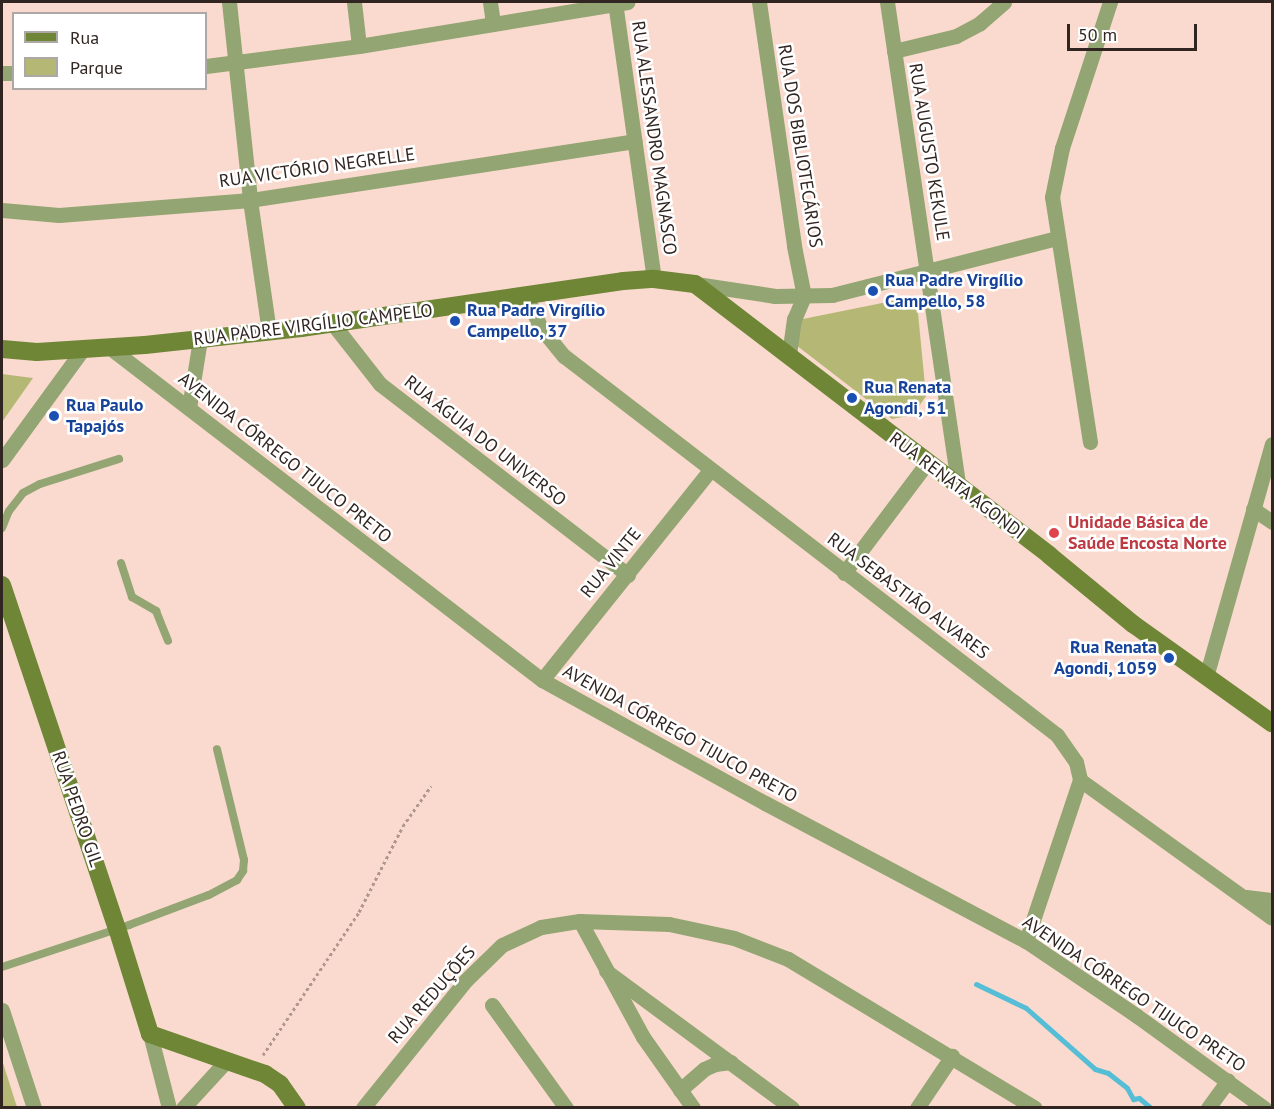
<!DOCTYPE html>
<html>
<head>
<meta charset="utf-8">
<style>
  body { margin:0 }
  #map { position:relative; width:1274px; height:1109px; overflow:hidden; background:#fadace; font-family:"PT Sans",sans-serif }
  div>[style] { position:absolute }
  .green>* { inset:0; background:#b5b875 }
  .stream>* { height:5px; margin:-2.5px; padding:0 2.5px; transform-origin:2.5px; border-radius:2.5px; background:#55bed6 }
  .path>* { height:3px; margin-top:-1.5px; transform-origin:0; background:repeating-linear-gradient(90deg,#b0978e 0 3px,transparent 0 6px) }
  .lane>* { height:8px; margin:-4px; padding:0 4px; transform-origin:4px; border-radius:4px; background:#93a572 }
  .street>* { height:15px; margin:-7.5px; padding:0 7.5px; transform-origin:7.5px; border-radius:7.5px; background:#93a572 }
  .secondary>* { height:18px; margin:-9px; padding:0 9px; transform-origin:9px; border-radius:9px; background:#6e8636 }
  .dots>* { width:16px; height:16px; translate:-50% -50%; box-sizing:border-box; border:3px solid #fff; border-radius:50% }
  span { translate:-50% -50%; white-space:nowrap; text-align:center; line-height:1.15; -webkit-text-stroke:5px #fff; paint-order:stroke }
  .street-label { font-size:18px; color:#312521 }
  .transit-label { font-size:18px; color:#164399; font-weight:700 }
  .left { translate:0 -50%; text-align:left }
  .right { translate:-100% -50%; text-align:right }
  .health-label { font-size:18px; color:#be3a42; font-weight:700 }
  .frame { position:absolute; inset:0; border:3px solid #312521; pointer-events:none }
  .legend { position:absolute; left:12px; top:12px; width:195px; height:78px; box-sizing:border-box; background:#fff; border:2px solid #ada8a6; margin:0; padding:8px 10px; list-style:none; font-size:18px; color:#312521 }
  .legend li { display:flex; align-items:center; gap:12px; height:30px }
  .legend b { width:30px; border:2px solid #ada8a6 }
  .scale { position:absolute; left:1067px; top:24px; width:130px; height:27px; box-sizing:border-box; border:3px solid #312521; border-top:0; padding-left:8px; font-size:18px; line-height:21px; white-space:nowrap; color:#312521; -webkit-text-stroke:4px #fff; paint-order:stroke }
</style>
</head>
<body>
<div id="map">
  <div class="green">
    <i style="clip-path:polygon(907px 298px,918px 313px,926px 396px,913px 415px,892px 419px,796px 345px,788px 322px)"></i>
    <i style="clip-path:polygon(2px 374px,33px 378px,2px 422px)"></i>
    <i style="clip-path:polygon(2px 1060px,17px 1107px,2px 1107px)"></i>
  </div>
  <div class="stream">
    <i style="left:976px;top:984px;width:55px;rotate:25.6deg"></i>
    <i style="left:1026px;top:1008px;width:92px;rotate:41.5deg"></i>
    <i style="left:1095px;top:1069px;width:14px;rotate:17deg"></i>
    <i style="left:1108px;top:1073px;width:24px;rotate:38deg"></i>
    <i style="left:1127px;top:1088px;width:13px;rotate:61deg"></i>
    <i style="left:1133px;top:1099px;width:6px;rotate:-9deg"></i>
    <i style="left:1139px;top:1098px;width:16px;rotate:40deg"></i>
  </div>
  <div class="path">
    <i style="left:263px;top:1055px;width:172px;rotate:-56.1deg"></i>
    <i style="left:359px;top:912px;width:97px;rotate:-62.9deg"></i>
    <i style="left:403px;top:826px;width:49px;rotate:-55deg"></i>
  </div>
  <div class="lane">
    <i style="left:2px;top:528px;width:18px;rotate:-68deg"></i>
    <i style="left:9px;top:511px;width:23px;rotate:-52deg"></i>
    <i style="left:23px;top:493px;width:19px;rotate:-28deg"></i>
    <i style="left:40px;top:484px;width:83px;rotate:-17.6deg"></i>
    <i style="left:121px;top:563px;width:36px;rotate:72deg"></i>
    <i style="left:132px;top:597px;width:28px;rotate:30deg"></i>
    <i style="left:156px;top:611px;width:32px;rotate:68deg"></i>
    <i style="left:2px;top:967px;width:134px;rotate:-18.3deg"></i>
    <i style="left:129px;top:925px;width:85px;rotate:-20.6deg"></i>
    <i style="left:209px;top:895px;width:32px;rotate:-28deg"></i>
    <i style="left:237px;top:880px;width:11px;rotate:-56deg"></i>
    <i style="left:243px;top:871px;width:11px;rotate:-85deg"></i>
    <i style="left:244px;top:860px;width:114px;rotate:-103.7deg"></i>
  </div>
  <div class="street">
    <i style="left:229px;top:2px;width:199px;rotate:83.9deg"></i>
    <i style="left:250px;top:200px;width:133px;rotate:81.8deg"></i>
    <i style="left:354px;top:2px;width:44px;rotate:83.5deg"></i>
    <i style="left:490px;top:2px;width:22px;rotate:82deg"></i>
    <i style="left:615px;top:2px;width:280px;rotate:82deg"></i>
    <i style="left:759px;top:2px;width:246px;rotate:81.8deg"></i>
    <i style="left:794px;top:246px;width:51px;rotate:78.7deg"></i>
    <i style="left:804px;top:296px;width:25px;rotate:113deg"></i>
    <i style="left:794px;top:319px;width:35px;rotate:98deg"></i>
    <i style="left:887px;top:2px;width:490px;rotate:81.6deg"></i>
    <i style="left:894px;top:51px;width:64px;rotate:-13.6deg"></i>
    <i style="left:956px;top:36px;width:27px;rotate:-28deg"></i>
    <i style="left:980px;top:23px;width:32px;rotate:-41deg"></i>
    <i style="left:206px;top:66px;width:154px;rotate:-7.4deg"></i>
    <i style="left:359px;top:46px;width:272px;rotate:-9.3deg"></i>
    <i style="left:2px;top:73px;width:12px"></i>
    <i style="left:2px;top:210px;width:57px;rotate:5deg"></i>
    <i style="left:59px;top:215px;width:192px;rotate:-4.5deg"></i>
    <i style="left:250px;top:200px;width:389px;rotate:-8.7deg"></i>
    <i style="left:696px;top:284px;width:80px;rotate:8.6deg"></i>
    <i style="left:775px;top:296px;width:57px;rotate:-1deg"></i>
    <i style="left:832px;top:295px;width:232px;rotate:-14.2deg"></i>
    <i style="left:526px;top:296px;width:35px;rotate:65deg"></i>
    <i style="left:541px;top:328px;width:36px;rotate:51deg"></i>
    <i style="left:564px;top:356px;width:622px;rotate:37.55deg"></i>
    <i style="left:1057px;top:735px;width:33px;rotate:55deg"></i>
    <i style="left:1076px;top:762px;width:18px;rotate:77deg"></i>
    <i style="left:1080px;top:780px;width:236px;rotate:35.7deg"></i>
    <i style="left:333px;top:324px;width:76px;rotate:51.9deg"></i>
    <i style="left:380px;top:384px;width:313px;rotate:37.6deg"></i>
    <i style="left:109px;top:347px;width:546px;rotate:37.56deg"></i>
    <i style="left:542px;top:680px;width:255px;rotate:28.9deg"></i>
    <i style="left:765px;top:803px;width:295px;rotate:27.9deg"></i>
    <i style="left:1026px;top:941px;width:134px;rotate:34deg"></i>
    <i style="left:1137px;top:1016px;width:157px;rotate:35.9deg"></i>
    <i style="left:189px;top:408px;width:70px;rotate:-80.9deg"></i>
    <i style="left:1090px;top:442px;width:248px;rotate:-98.8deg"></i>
    <i style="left:1052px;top:197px;width:50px;rotate:-78.5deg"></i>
    <i style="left:1062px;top:148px;width:154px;rotate:-71.8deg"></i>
    <i style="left:2px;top:460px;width:137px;rotate:-53.9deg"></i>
    <i style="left:1253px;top:509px;width:23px;rotate:34deg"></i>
    <i style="left:844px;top:573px;width:138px;rotate:-53deg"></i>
    <i style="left:1206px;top:677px;width:242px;rotate:-74.2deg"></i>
    <i style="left:542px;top:680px;width:269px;rotate:-51.3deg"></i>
    <i style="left:1246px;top:897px;width:26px;rotate:7deg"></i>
    <i style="left:580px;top:921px;width:132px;rotate:61.5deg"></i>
    <i style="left:643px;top:1037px;width:87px;rotate:54.8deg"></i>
    <i style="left:1026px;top:941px;width:170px;rotate:-71.5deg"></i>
    <i style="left:606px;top:971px;width:231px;rotate:36.4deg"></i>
    <i style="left:492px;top:1005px;width:127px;rotate:54.3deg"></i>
    <i style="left:2px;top:1010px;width:103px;rotate:71.9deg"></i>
    <i style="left:150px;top:1034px;width:76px;rotate:75.6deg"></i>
    <i style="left:680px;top:1090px;width:32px;rotate:-41deg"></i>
    <i style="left:704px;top:1069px;width:12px;rotate:-24deg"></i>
    <i style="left:715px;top:1064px;width:16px;rotate:-7deg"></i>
    <i style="left:183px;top:1108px;width:64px;rotate:-47.5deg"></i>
    <i style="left:363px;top:1108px;width:164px;rotate:-51.2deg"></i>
    <i style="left:466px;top:980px;width:50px;rotate:-44.2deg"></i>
    <i style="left:502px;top:945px;width:43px;rotate:-24.8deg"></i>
    <i style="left:541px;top:927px;width:39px;rotate:-9deg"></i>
    <i style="left:580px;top:921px;width:89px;rotate:1.9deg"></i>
    <i style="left:669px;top:924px;width:66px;rotate:12.2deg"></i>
    <i style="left:734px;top:938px;width:58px;rotate:21.3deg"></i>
    <i style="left:788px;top:959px;width:288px;rotate:31.1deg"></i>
    <i style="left:917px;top:1108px;width:63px;rotate:-56.1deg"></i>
    <i style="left:1208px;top:1108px;width:34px;rotate:-54deg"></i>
  </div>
  <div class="secondary">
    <i style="left:2px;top:349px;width:35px;rotate:5deg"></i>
    <i style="left:37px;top:352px;width:108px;rotate:-3.7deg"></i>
    <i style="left:145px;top:345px;width:157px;rotate:-6.2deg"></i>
    <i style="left:301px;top:328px;width:325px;rotate:-8.3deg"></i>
    <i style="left:623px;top:281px;width:31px;rotate:-4deg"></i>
    <i style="left:654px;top:279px;width:41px;rotate:7deg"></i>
    <i style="left:695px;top:284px;width:446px;rotate:37.4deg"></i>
    <i style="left:1049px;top:555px;width:109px;rotate:39.4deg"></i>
    <i style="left:1133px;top:624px;width:171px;rotate:35.5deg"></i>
    <i style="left:2px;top:585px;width:362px;rotate:71.5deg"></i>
    <i style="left:117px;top:928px;width:111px;rotate:72.7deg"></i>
    <i style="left:150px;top:1034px;width:122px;rotate:19.2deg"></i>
    <i style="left:265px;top:1074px;width:18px;rotate:34deg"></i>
    <i style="left:280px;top:1084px;width:29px;rotate:55deg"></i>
  </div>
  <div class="dots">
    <i style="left:873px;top:291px;background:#1a4fb4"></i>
    <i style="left:455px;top:321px;background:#1a4fb4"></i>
    <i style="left:852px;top:398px;background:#1a4fb4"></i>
    <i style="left:54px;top:416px;background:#1a4fb4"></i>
    <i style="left:1054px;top:533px;background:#e0444e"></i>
    <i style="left:1169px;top:658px;background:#1a4fb4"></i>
  </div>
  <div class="street-label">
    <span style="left:654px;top:138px;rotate:82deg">RUA ALESSANDRO MAGNASCO</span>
    <span style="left:800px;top:146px;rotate:81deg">RUA DOS BIBLIOTECÁRIOS</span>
    <span style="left:929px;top:152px;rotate:81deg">RUA AUGUSTO KEKULE</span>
    <span style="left:317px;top:168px;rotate:-8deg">RUA VICTÓRIO NEGRELLE</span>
    <span style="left:313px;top:325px;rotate:-7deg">RUA PADRE VIRGÍLIO CAMPELO</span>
    <span style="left:485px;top:441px;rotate:38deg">RUA ÁGUIA DO UNIVERSO</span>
    <span style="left:285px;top:458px;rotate:38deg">AVENIDA CÓRREGO TIJUCO PRETO</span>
    <span style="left:957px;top:486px;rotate:37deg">RUA RENATA AGONDI</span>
    <span style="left:611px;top:563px;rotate:-51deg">RUA VINTE</span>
    <span style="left:908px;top:596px;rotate:37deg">RUA SEBASTIÃO ALVARES</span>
    <span style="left:680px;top:734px;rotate:29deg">AVENIDA CÓRREGO TIJUCO PRETO</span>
    <span style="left:77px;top:809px;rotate:71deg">RUA PEDRO GIL</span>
    <span style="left:1134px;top:994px;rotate:34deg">AVENIDA CÓRREGO TIJUCO PRETO</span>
    <span style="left:432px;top:995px;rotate:-49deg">RUA REDUÇÕES</span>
  </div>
  <div class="transit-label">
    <span class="left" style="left:885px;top:291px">Rua Padre Virgílio<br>Campello, 58</span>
    <span class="left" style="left:467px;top:321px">Rua Padre Virgílio<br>Campello, 37</span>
    <span class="left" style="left:864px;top:398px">Rua Renata<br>Agondi, 51</span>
    <span class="left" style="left:66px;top:416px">Rua Paulo<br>Tapajós</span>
    <span class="right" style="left:1157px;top:658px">Rua Renata<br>Agondi, 1059</span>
  </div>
  <div class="health-label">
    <span class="left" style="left:1068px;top:533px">Unidade Básica de<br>Saúde Encosta Norte</span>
  </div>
  <div class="frame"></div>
  <ul class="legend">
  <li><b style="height:8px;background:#6e8636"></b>Rua</li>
  <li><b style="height:16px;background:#b5b875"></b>Parque</li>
  </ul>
  <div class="scale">50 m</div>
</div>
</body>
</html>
